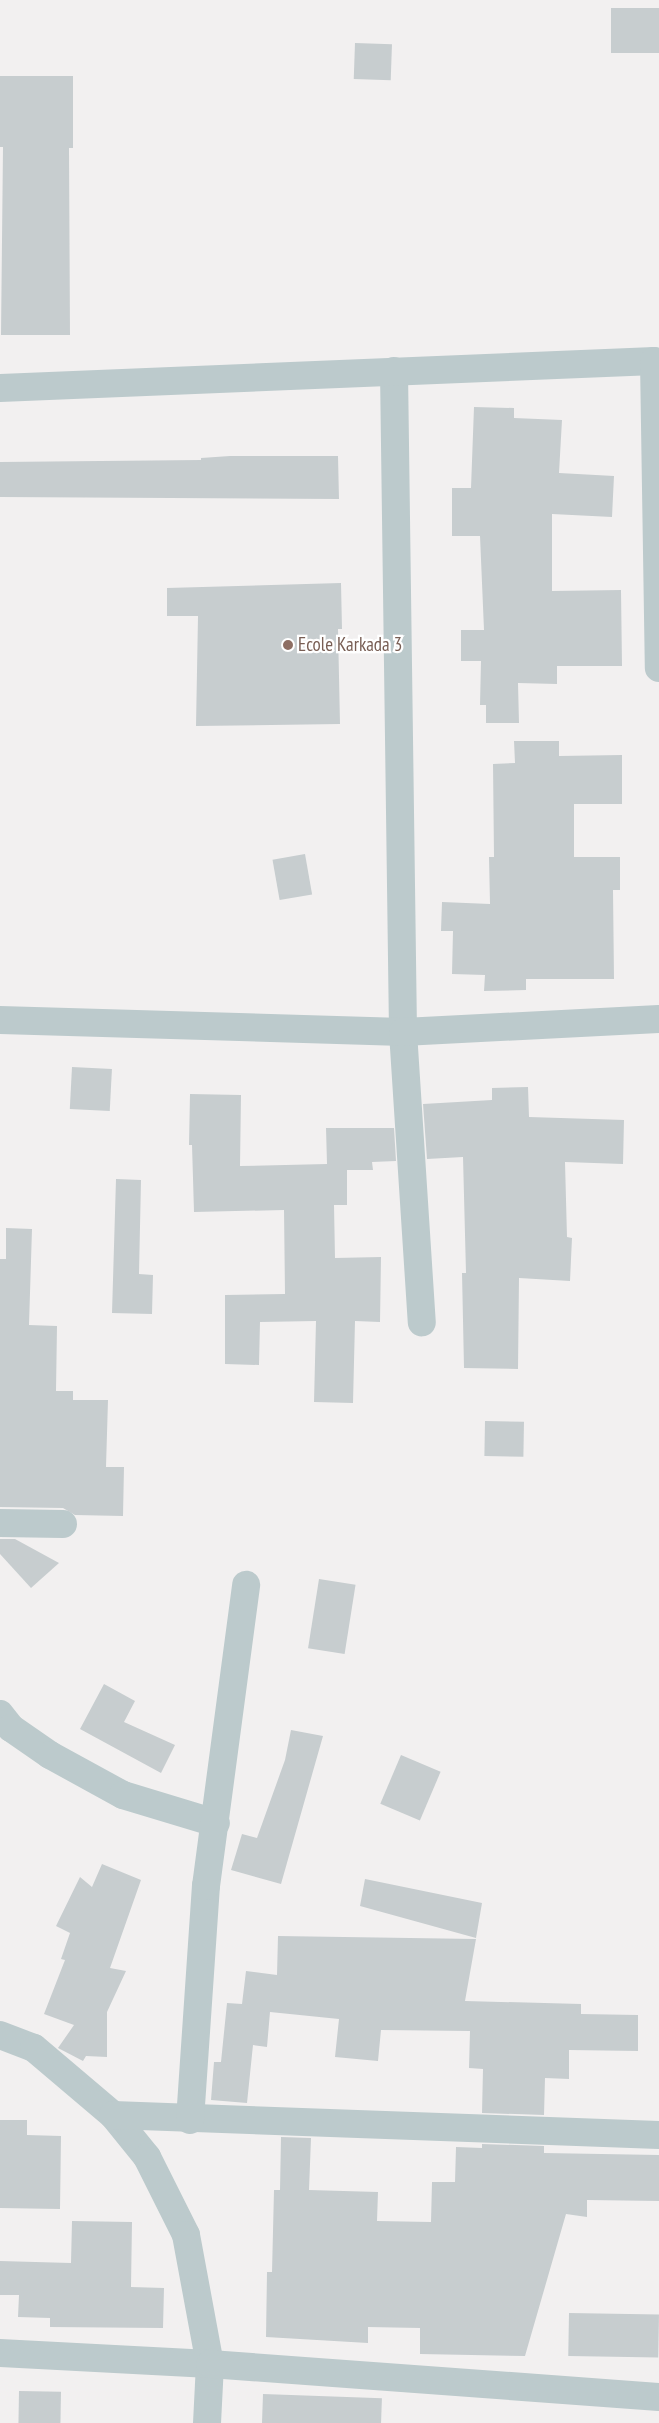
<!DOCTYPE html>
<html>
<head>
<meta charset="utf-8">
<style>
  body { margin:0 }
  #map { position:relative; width:659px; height:2423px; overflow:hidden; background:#f2f0f0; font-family:"PT Sans Narrow",sans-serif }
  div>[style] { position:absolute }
  .building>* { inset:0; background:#c7cdcf; transform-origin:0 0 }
  .minor>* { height:28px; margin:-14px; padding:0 14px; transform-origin:14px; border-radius:14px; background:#bccacc }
  .dots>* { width:14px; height:14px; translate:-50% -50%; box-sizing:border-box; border:2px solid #fff; border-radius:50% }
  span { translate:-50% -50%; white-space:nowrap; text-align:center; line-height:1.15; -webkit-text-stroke:4.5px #fff; paint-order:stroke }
  .education-label { font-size:19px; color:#785e54 }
  .left { translate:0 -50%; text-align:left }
</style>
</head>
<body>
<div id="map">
  <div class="building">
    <i style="left:611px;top:8px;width:48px;height:45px"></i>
    <i style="left:355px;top:43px;width:37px;height:36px;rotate:2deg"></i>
    <i style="clip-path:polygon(0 76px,73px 76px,73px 148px,69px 148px,70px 335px,1px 335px,3px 147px,0 147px)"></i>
    <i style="clip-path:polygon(474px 407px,514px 408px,514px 418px,562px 420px,559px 473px,614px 476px,612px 517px,552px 514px,552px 591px,621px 590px,622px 666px,557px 666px,557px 684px,518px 683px,519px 723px,486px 723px,486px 705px,480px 705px,481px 661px,461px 661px,461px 630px,484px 630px,480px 536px,452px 536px,452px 488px,471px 488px)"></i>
    <i style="clip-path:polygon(230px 456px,338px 456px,339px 499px,0 497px,0 462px,201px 460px,201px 458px)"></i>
    <i style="clip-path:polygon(341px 583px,342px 629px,338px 629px,340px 724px,196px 726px,198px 616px,167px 616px,167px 588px)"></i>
    <i style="clip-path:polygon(514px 741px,559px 741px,559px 756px,622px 755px,622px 804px,574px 804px,574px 857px,620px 857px,620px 890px,613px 890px,614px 979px,526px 979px,526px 990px,484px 991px,485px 975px,452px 974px,453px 931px,441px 931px,442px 902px,490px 904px,489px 857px,494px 857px,493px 764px,515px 763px)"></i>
    <i style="left:305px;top:854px;width:41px;height:33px;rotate:80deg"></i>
    <i style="left:72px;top:1067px;width:40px;height:42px;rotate:3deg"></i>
    <i style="clip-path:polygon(528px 1087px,529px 1117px,624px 1120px,623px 1164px,565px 1162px,567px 1237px,572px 1238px,570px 1281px,519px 1278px,518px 1369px,464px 1368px,462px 1273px,466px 1273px,463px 1157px,427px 1159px,423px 1104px,492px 1100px,492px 1088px)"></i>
    <i style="clip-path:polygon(190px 1094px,241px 1095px,240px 1166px,327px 1164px,326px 1128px,394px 1128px,396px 1161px,372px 1162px,373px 1170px,347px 1170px,347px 1205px,334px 1205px,335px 1258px,381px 1257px,380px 1322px,355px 1321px,353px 1403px,314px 1402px,316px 1321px,260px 1322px,259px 1365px,225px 1364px,225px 1295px,285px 1294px,284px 1210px,194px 1212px,192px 1145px,189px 1145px)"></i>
    <i style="clip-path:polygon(116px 1179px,141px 1180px,139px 1274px,153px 1275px,152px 1314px,112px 1313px)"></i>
    <i style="clip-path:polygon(6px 1228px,32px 1229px,29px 1325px,57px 1326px,56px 1391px,73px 1391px,73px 1400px,108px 1400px,106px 1467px,124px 1467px,123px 1516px,75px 1515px,63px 1508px,0 1507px,0 1259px,6px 1259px)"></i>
    <i style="left:485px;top:1421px;width:39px;height:35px;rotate:1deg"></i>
    <i style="clip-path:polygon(0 1539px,15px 1539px,59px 1563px,31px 1588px,0 1554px)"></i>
    <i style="left:319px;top:1579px;width:37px;height:70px;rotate:9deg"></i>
    <i style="clip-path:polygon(104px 1684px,135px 1701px,124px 1722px,175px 1745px,161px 1773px,80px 1729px)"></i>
    <i style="clip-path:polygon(291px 1730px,323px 1736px,281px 1884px,231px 1870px,242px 1834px,257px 1838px,285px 1760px)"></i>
    <i style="left:401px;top:1755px;width:43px;height:53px;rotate:23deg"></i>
    <i style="clip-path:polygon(102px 1864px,141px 1880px,110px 1968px,126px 1971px,107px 2012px,107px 2057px,86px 2056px,83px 2061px,58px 2048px,74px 2025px,44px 2014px,65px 1960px,61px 1959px,70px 1933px,56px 1926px,80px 1877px,92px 1887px)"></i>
    <i style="clip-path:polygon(365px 1879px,482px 1903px,476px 1938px,360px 1906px)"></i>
    <i style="clip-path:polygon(278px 1936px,476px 1939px,465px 2001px,581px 2004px,581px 2014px,638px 2015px,638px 2051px,569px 2050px,569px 2079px,545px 2078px,544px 2115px,482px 2113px,483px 2069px,469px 2068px,470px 2031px,381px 2030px,378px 2061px,335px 2057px,339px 2019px,270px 2012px,267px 2047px,253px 2045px,247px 2103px,211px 2100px,214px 2062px,221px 2062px,227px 2003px,242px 2004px,246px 1971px,277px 1975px)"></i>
    <i style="clip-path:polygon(0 2120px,27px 2120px,27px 2135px,61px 2136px,60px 2209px,0 2208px)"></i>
    <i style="clip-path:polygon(281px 2137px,311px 2138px,309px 2190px,378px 2192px,377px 2221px,431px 2222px,432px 2182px,455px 2182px,456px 2147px,482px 2148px,482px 2144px,544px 2146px,544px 2153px,659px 2155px,659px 2201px,587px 2200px,587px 2217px,566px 2214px,525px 2356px,420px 2354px,420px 2328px,368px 2327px,368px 2343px,266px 2337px,267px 2272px,272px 2272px,274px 2190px,280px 2190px)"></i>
    <i style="clip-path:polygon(72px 2221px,132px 2222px,131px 2287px,164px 2288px,163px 2328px,50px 2327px,50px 2318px,18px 2317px,19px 2295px,0 2295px,0 2261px,71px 2263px)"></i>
    <i style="left:569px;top:2313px;width:90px;height:43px;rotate:1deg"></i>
    <i style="left:19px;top:2391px;width:42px;height:32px;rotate:1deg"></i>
    <i style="left:263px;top:2394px;width:119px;height:29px;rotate:2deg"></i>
  </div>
  <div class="minor">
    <i style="left:394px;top:371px;width:661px;rotate:89.22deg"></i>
    <i style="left:403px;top:1032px;width:291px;rotate:86.3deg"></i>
    <i style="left:0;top:388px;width:655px;rotate:-2.36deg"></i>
    <i style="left:654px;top:361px;width:307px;rotate:89.1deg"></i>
    <i style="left:0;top:1020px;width:403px;rotate:1.7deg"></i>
    <i style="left:403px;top:1032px;width:256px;rotate:-2.9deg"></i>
    <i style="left:0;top:1523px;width:63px;rotate:0.9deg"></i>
    <i style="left:0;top:1714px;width:18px;rotate:52deg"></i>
    <i style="left:11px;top:1728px;width:47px;rotate:34.7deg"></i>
    <i style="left:50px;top:1755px;width:83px;rotate:28.7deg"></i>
    <i style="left:123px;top:1795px;width:97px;rotate:16.8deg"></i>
    <i style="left:0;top:2035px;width:36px;rotate:21deg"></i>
    <i style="left:34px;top:2048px;width:104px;rotate:40.3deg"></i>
    <i style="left:113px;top:2115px;width:54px;rotate:51deg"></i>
    <i style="left:147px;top:2157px;width:87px;rotate:63.4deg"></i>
    <i style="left:186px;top:2235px;width:131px;rotate:79.5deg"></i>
    <i style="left:210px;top:2364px;width:59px;rotate:92.9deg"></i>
    <i style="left:113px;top:2115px;width:546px;rotate:2.1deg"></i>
    <i style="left:190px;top:2120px;width:235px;rotate:-86.1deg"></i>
    <i style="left:206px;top:1886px;width:304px;rotate:-82.4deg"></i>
    <i style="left:0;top:2353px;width:210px;rotate:3deg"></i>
    <i style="left:210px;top:2364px;width:450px;rotate:4.2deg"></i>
  </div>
  <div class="dots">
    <i style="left:288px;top:645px;background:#8d6e63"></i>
  </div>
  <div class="education-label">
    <span class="left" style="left:298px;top:645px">Ecole Karkada 3</span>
  </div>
</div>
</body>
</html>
